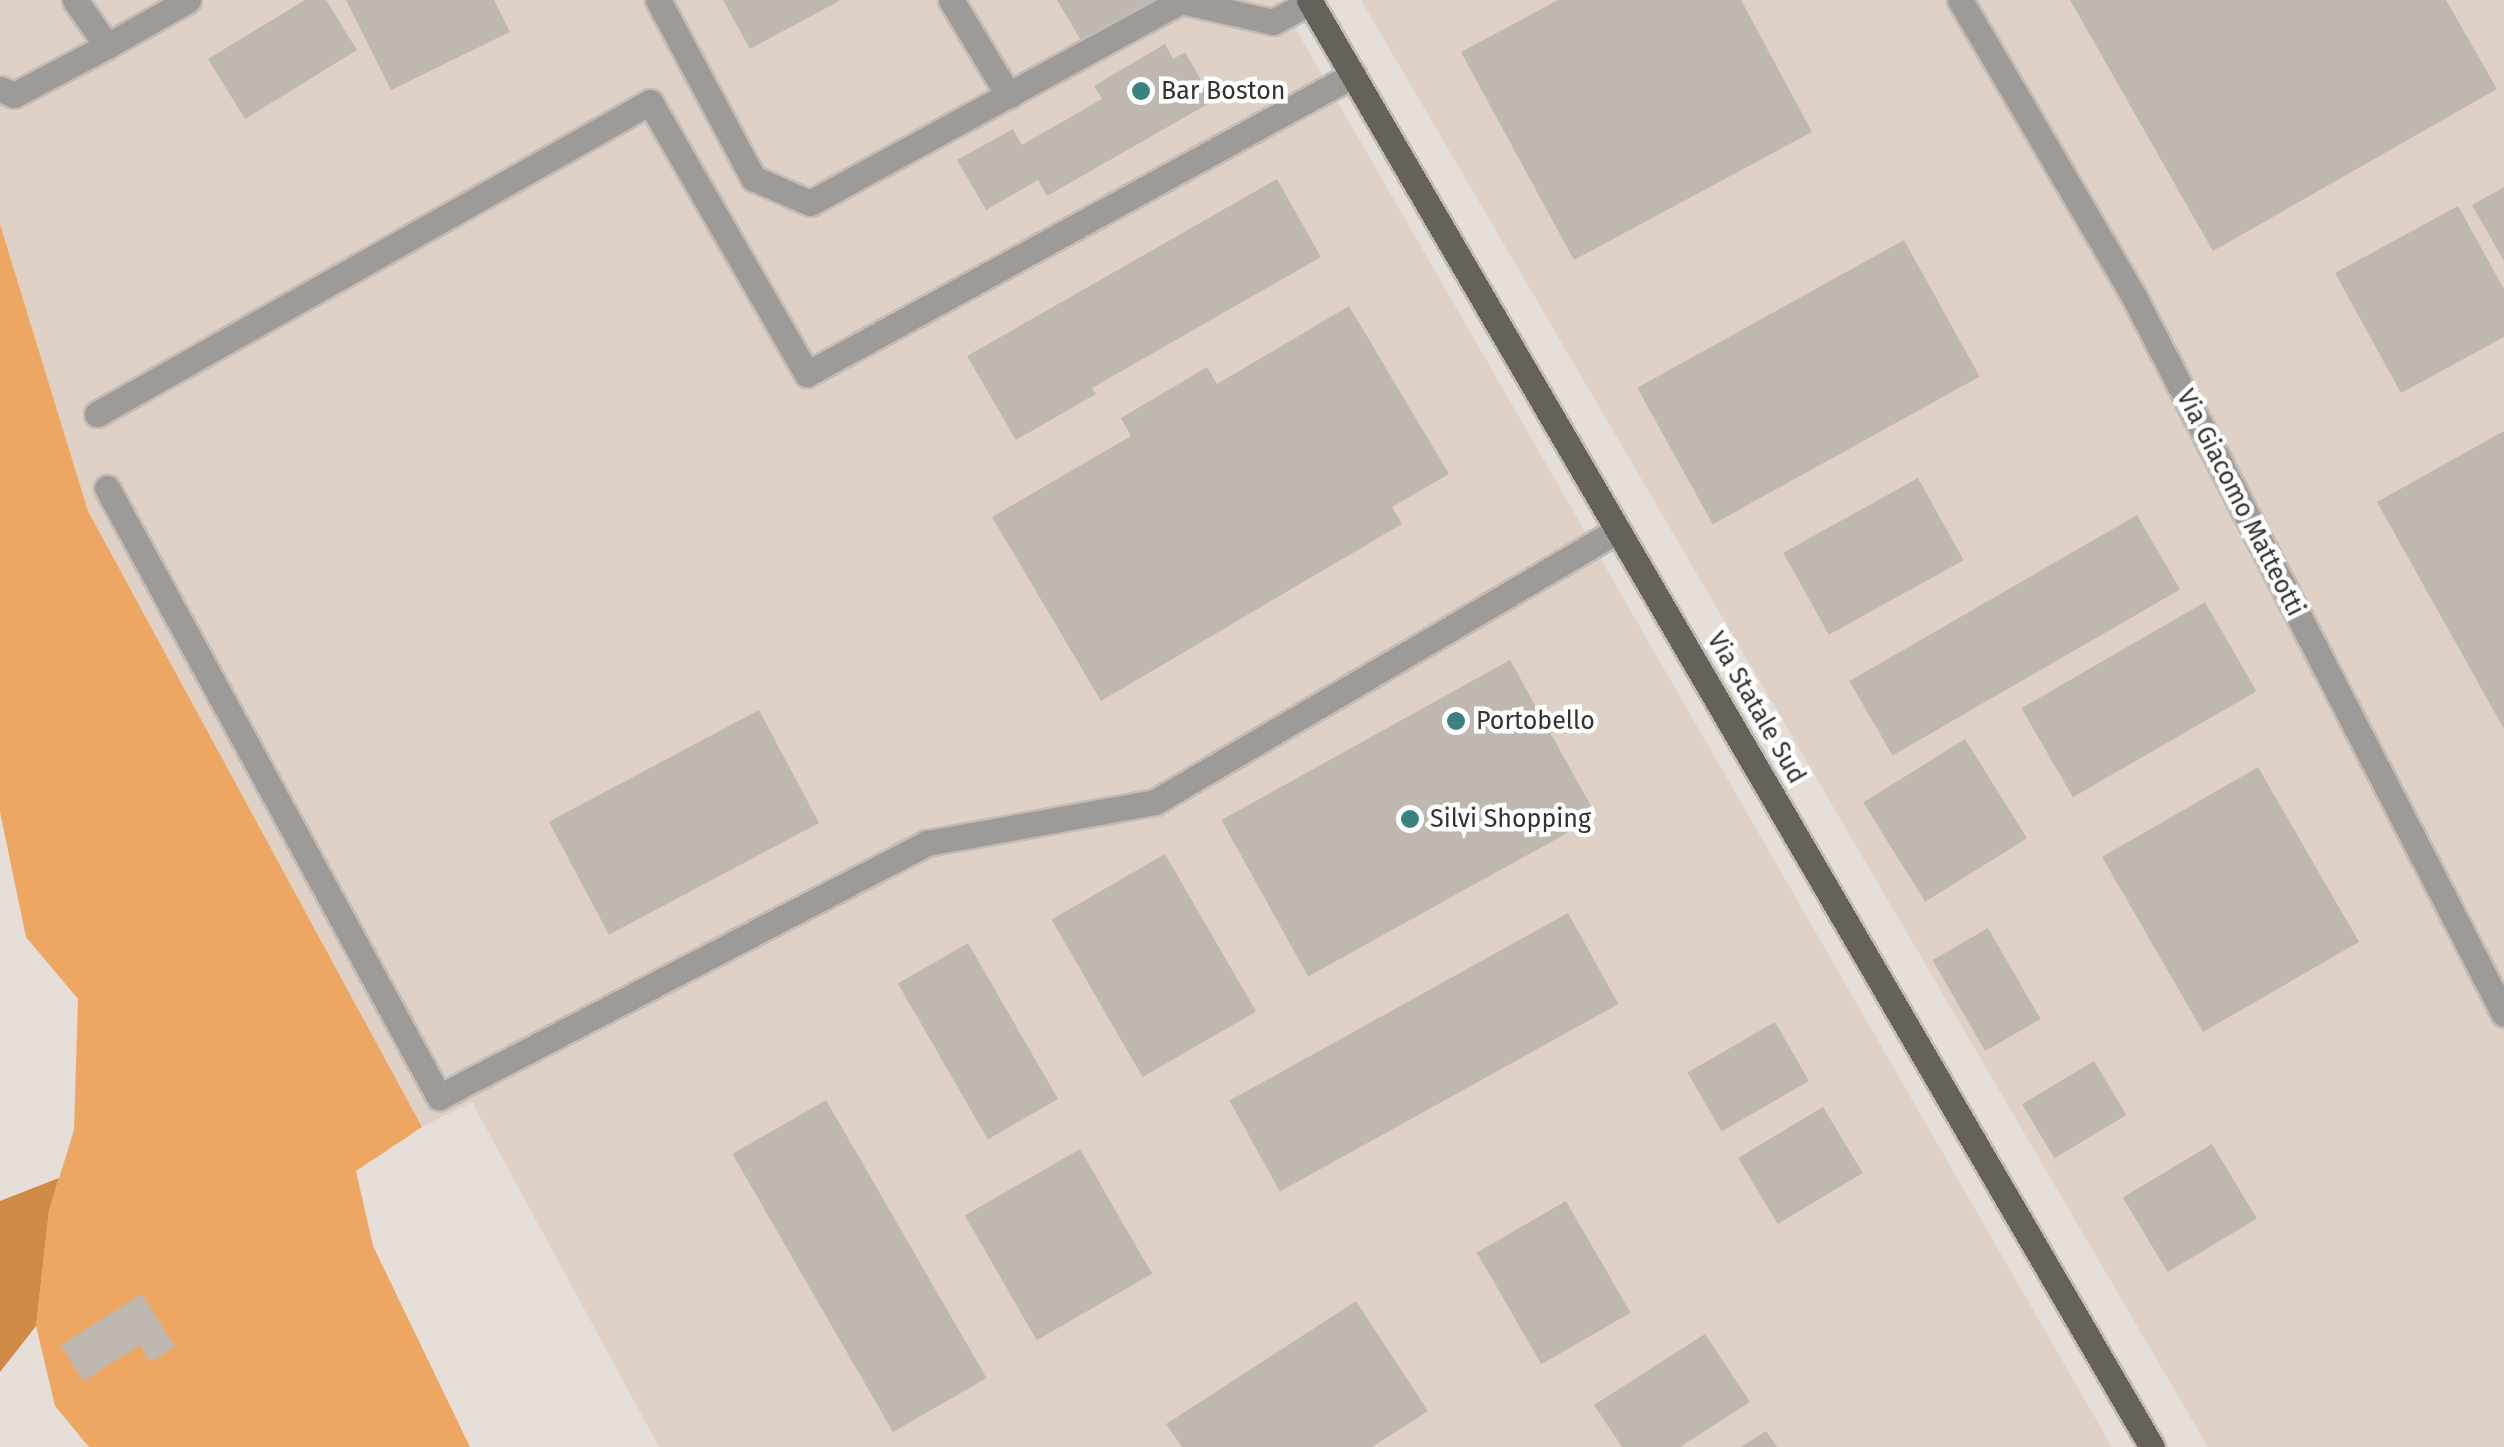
<!DOCTYPE html>
<html>
<head>
<meta charset="utf-8">
<style>
  body { margin:0 }
  #map { position:relative; width:2504px; height:1447px; overflow:hidden; background:#e6ded8; font-family:"Fira Sans",sans-serif }
  div>[style] { position:absolute }
  .built>* { inset:0; background:#dfd1c5 }
  .green>* { inset:0; background:#eea763 }
  .forest>* { inset:0; background:#cf8a45 }
  .building>* { inset:0; background:#bfb8b1; transform-origin:0 0 }
  .roads { filter:drop-shadow(2px 0 #c2bbb6) drop-shadow(-2px 0 #c2bbb6) drop-shadow(0 2px #c2bbb6) drop-shadow(0 -2px #c2bbb6) }
  .minor>* { height:25px; margin:-12.5px; padding:0 12.5px; transform-origin:12.5px; border-radius:12.5px; background:#9e9a98 }
  .major>* { height:25px; margin:-12.5px; padding:0 12.5px; transform-origin:12.5px; border-radius:12.5px; background:#67615c }
  .dots>* { width:28px; height:28px; translate:-50% -50%; box-sizing:border-box; border:5px solid #fff; border-radius:50% }
  span { translate:-50% -50%; white-space:nowrap; text-align:center; line-height:1.15; -webkit-text-stroke:9px #fff; paint-order:stroke }
  .poi-label { font-size:25px; color:#34312e }
  .left { translate:0 -50%; text-align:left }
  .street-label { font-size:25px; color:#34312e }
</style>
</head>
<body>
<div id="map">
  <div class="built">
    <i style="clip-path:polygon(0 0,1279px 0,2112px 1447px,659px 1447px,472px 1102px,422px 1127px,88px 511px,0 224px)"></i>
    <i style="clip-path:polygon(1361px 0,2504px 0,2504px 1447px,2208px 1447px)"></i>
  </div>
  <div class="green">
    <i style="clip-path:polygon(0 224px,88px 511px,422px 1127px,356px 1171px,373px 1246px,470px 1447px,89px 1447px,55px 1406px,36px 1326px,49px 1211px,74px 1130px,78px 999px,26px 937px,0 812px)"></i>
  </div>
  <div class="forest">
    <i style="clip-path:polygon(59px 1178px,49px 1211px,36px 1326px,0 1372px,0 1201px)"></i>
  </div>
  <div class="building">
    <i style="clip-path:polygon(305px 0,326px 0,357px 50px,245px 119px,208px 59px)"></i>
    <i style="clip-path:polygon(346px 0,494px 0,510px 32px,391px 90px)"></i>
    <i style="clip-path:polygon(723px 0,841px 0,750px 49px)"></i>
    <i style="clip-path:polygon(1057px 0,1156px 0,1082px 42px)"></i>
    <i style="clip-path:polygon(1558px 0,1741px 0,1812px 132px,1574px 260px,1461px 52px)"></i>
    <i style="clip-path:polygon(2070px 0,2446px 0,2497px 89px,2213px 251px)"></i>
    <i style="clip-path:polygon(1165px 44px,1173px 59px,1185px 52px,1213px 101px,1047px 196px,1038px 180px,986px 210px,957px 160px,1013px 129px,1022px 145px,1102px 99px,1094px 86px)"></i>
    <i style="clip-path:polygon(1277px 179px,1321px 257px,1092px 388px,1096px 394px,1016px 440px,967px 356px)"></i>
    <i style="clip-path:polygon(2504px 187px,2504px 261px,2472px 205px)"></i>
    <i style="clip-path:polygon(2458px 206px,2504px 289px,2504px 337px,2401px 393px,2335px 273px)"></i>
    <i style="left:1904px;top:240px;width:156px;height:305px;rotate:61deg"></i>
    <i style="clip-path:polygon(1349px 306px,1449px 474px,1392px 507px,1402px 524px,1101px 701px,992px 517px,1131px 436px,1121px 418px,1207px 367px,1217px 384px)"></i>
    <i style="clip-path:polygon(2504px 431px,2504px 729px,2377px 502px)"></i>
    <i style="left:1918px;top:478px;width:94px;height:154px;rotate:61deg"></i>
    <i style="left:2137px;top:515px;width:86px;height:332px;rotate:60deg"></i>
    <i style="left:2205px;top:602px;width:103px;height:212px;rotate:60deg"></i>
    <i style="left:1510px;top:660px;width:179px;height:330px;rotate:61deg"></i>
    <i style="left:759px;top:710px;width:128px;height:238px;rotate:62deg"></i>
    <i style="left:1965px;top:739px;width:117px;height:120px;rotate:58deg"></i>
    <i style="left:2258px;top:767px;width:202px;height:180px;rotate:60deg"></i>
    <i style="left:1165px;top:854px;width:182px;height:131px;rotate:60deg"></i>
    <i style="left:1568px;top:913px;width:104px;height:387px;rotate:61deg"></i>
    <i style="left:1988px;top:928px;width:105px;height:64px;rotate:60deg"></i>
    <i style="left:968px;top:943px;width:180px;height:81px;rotate:60deg"></i>
    <i style="left:1775px;top:1022px;width:68px;height:101px;rotate:60deg"></i>
    <i style="left:2094px;top:1061px;width:63px;height:84px;rotate:59deg"></i>
    <i style="left:826px;top:1100px;width:321px;height:108px;rotate:60deg"></i>
    <i style="left:1823px;top:1107px;width:77px;height:99px;rotate:59deg"></i>
    <i style="left:2212px;top:1144px;width:87px;height:104px;rotate:59deg"></i>
    <i style="left:1080px;top:1149px;width:144px;height:133px;rotate:60deg"></i>
    <i style="left:1566px;top:1201px;width:129px;height:103px;rotate:60deg"></i>
    <i style="clip-path:polygon(142px 1294px,175px 1347px,150px 1362px,140px 1345px,83px 1381px,61px 1345px)"></i>
    <i style="clip-path:polygon(1356px 1301px,1428px 1411px,1372px 1447px,1182px 1447px,1166px 1424px)"></i>
    <i style="clip-path:polygon(1705px 1334px,1750px 1402px,1680px 1447px,1622px 1447px,1594px 1405px)"></i>
    <i style="clip-path:polygon(1766px 1431px,1777px 1447px,1741px 1447px)"></i>
  </div>
  <div class="roads">
    <div class="minor">
      <i style="left:75px;top:0;width:56px;rotate:55.2deg"></i>
      <i style="left:107px;top:46px;width:93px;rotate:-29.6deg"></i>
      <i style="left:658px;top:0;width:202px;rotate:61.9deg"></i>
      <i style="left:753px;top:178px;width:62px;rotate:23.7deg"></i>
      <i style="left:810px;top:203px;width:419px;rotate:-28.6deg"></i>
      <i style="left:951px;top:0;width:112px;rotate:58.9deg"></i>
      <i style="left:1177px;top:0;width:98px;rotate:12.9deg"></i>
      <i style="left:1273px;top:22px;width:42px;rotate:-28.4deg"></i>
      <i style="left:1960px;top:0;width:340px;rotate:59.6deg"></i>
      <i style="left:2132px;top:293px;width:811px;rotate:62.71deg"></i>
      <i style="left:0;top:89px;width:15px;rotate:23deg"></i>
      <i style="left:14px;top:95px;width:105px;rotate:-27.8deg"></i>
      <i style="left:97px;top:414px;width:635px;rotate:-29.43deg"></i>
      <i style="left:650px;top:102px;width:314px;rotate:60deg"></i>
      <i style="left:807px;top:374px;width:623px;rotate:-28.71deg"></i>
      <i style="left:107px;top:488px;width:694px;rotate:61.4deg"></i>
      <i style="left:439px;top:1097px;width:550px;rotate:-27.5deg"></i>
      <i style="left:927px;top:843px;width:232px;rotate:-10.2deg"></i>
      <i style="left:1155px;top:802px;width:537px;rotate:-30.43deg"></i>
    </div>
    <div class="major">
      <i style="left:1309px;top:0;width:1675px;rotate:59.78deg"></i>
    </div>
  </div>
  <div class="dots">
    <i style="left:1141px;top:91px;background:#3a827d"></i>
    <i style="left:1456px;top:721px;background:#3a827d"></i>
    <i style="left:1410px;top:819px;background:#3a827d"></i>
  </div>
  <div class="poi-label">
    <span class="left" style="left:1161px;top:91px">Bar Boston</span>
    <span class="left" style="left:1476px;top:721px">Portobello</span>
    <span class="left" style="left:1430px;top:819px">Silvi Shopping</span>
  </div>
  <div class="street-label">
    <span style="left:2240px;top:503px;rotate:63deg">Via Giacomo Matteotti</span>
    <span style="left:1756px;top:708px;rotate:60deg">Via Statale Sud</span>
  </div>
</div>
</body>
</html>
